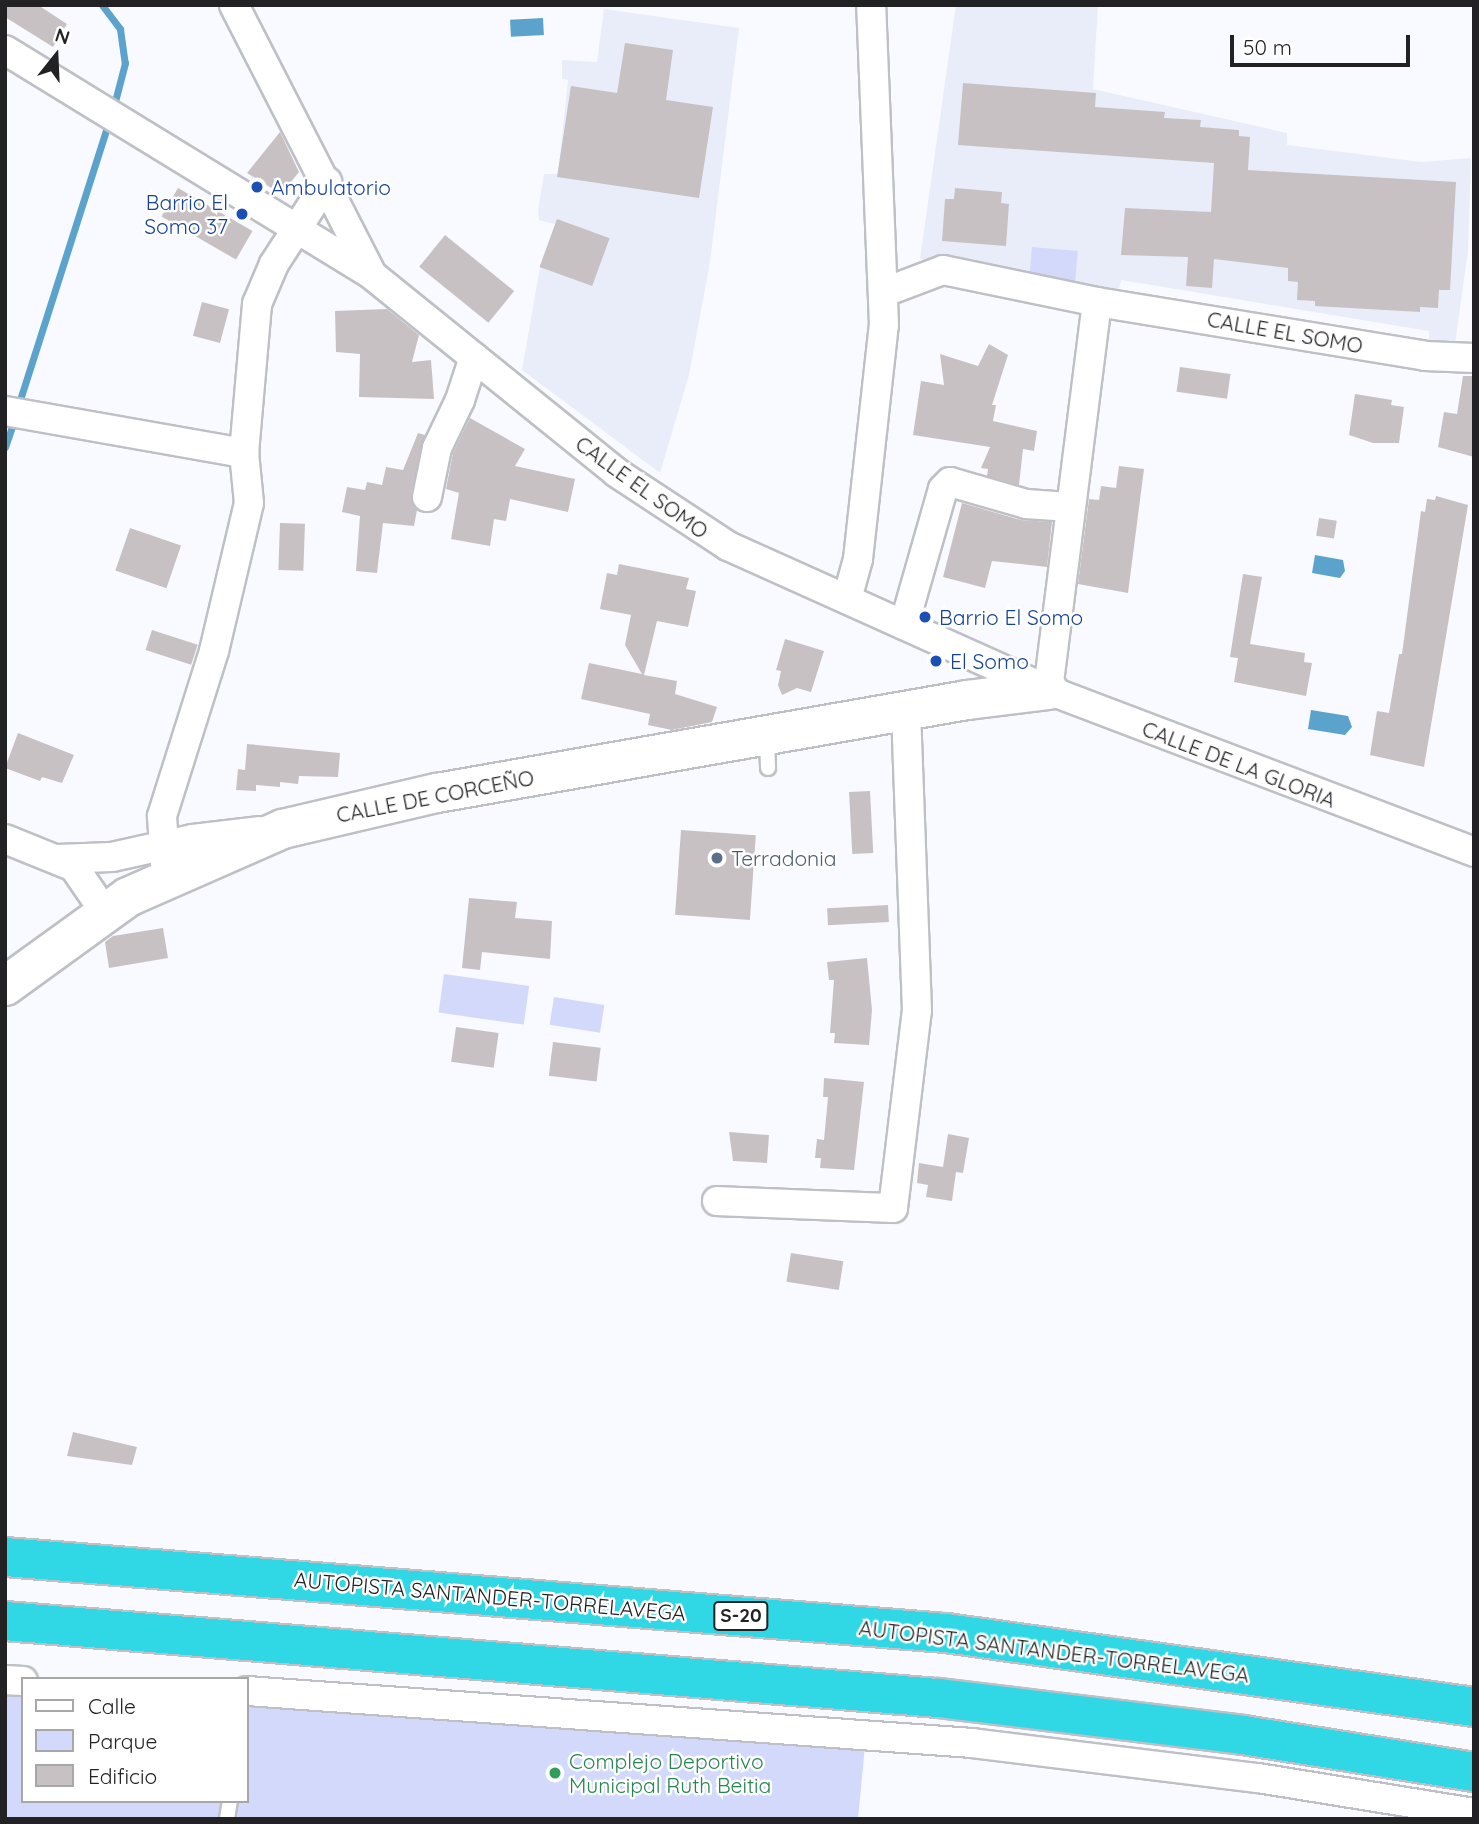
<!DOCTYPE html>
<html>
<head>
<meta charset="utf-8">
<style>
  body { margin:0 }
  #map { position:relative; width:1479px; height:1824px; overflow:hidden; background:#f9faff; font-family:Quicksand,sans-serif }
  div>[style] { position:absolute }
  .built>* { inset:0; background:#e9edfa }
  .green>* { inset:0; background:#d2d9fa; transform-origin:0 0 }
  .water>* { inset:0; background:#5ba3cc; transform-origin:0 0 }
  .stream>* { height:7px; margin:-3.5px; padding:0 3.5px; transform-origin:3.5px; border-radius:3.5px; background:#5ba3cc }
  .building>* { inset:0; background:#c8c1c3; transform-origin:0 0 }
  .roads { filter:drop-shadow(2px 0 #bec0c6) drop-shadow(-2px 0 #bec0c6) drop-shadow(0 2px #bec0c6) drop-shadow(0 -2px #bec0c6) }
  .service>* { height:14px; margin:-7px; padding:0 7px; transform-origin:7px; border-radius:7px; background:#fff }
  .minor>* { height:28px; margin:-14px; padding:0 14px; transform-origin:14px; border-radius:14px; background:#fff }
  .secondary>* { height:38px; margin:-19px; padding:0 19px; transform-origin:19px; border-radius:19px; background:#fff }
  .motorway>* { height:38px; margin:-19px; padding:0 19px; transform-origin:19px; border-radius:19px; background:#30d7e4 }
  .dots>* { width:19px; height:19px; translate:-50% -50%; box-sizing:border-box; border:4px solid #fff; border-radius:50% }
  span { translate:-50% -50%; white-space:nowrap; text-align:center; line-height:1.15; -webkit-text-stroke:5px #fff; paint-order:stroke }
  .shield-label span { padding:2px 5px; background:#fff; border:2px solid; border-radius:5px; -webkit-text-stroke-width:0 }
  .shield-label { font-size:19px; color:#222225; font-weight:700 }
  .transit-label { font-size:21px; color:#164399 }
  .left { translate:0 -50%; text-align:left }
  .right { translate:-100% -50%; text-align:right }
  .street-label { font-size:21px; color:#222225 }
  .service-label { font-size:21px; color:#4e5e75 }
  .leisure-label { font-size:21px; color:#27864d }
  .frame { position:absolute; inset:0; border:7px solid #222225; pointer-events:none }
  .legend { position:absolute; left:21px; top:1677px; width:228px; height:126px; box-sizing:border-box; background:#fff; border:2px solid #a7a7a8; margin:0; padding:9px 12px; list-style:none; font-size:21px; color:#222225 }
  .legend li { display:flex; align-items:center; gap:14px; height:35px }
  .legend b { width:35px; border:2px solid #a7a7a8 }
  .north { position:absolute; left:21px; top:21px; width:70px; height:70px; -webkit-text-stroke:5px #fff; paint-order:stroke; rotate:18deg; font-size:19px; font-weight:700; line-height:28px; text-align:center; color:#222225 }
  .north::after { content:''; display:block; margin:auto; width:24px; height:32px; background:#222225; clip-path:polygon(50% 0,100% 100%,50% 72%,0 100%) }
  .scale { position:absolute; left:1230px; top:35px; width:180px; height:32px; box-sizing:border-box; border:4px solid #222225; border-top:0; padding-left:9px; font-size:21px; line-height:24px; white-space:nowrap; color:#222225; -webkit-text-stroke:5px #fff; paint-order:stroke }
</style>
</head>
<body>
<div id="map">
  <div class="built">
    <i style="clip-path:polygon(956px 5px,1098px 5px,1093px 89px,1287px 133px,1287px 145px,1421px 162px,1471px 158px,1468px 251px,1455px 344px,1429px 342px,1429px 331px,1121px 280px,1118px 293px,920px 259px)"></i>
    <i style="clip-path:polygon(604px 9px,739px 28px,710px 262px,689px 375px,660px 473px,522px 370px,540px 267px,555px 224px,539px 220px,538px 211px,544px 174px,558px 174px,568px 80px,562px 79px,562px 60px,597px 62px)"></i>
  </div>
  <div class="green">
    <i style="left:1032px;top:247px;width:46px;height:30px;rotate:5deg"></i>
    <i style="left:444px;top:974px;width:86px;height:39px;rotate:8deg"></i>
    <i style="left:554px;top:997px;width:51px;height:28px;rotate:9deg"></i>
    <i style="clip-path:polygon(5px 1692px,23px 1693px,23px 1801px,247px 1801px,247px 1704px,865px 1746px,858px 1819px,5px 1819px)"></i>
  </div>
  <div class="water">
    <i style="left:543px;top:18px;width:17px;height:33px;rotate:87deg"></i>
    <i style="clip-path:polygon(1315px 555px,1343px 560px,1345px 571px,1340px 578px,1312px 573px)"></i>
    <i style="clip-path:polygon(1311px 710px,1348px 716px,1352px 727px,1345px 735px,1308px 729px)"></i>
  </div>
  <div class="stream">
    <i style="left:102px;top:5px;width:30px;rotate:53deg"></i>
    <i style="left:120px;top:29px;width:34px;rotate:82deg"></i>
    <i style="left:125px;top:63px;width:48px;rotate:104.6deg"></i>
    <i style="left:18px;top:406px;width:299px;rotate:-72.3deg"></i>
    <i style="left:5px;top:447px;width:31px;rotate:-71deg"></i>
  </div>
  <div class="building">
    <i style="clip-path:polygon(5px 5px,38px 5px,67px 24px,53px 47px,5px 17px)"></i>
    <i style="clip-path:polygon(625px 43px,673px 50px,666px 100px,713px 107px,699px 198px,557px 177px,571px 86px,617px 93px)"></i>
    <i style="clip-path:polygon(963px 83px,1096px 93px,1095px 107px,1165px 112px,1164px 118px,1201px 120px,1200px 127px,1239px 130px,1239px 136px,1250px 137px,1248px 170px,1456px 182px,1450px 290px,1439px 290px,1438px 308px,1420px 307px,1420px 312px,1315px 306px,1315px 301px,1297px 300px,1298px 282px,1288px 281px,1288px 268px,1214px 259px,1212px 288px,1186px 286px,1188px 257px,1121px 255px,1125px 208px,1211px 212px,1214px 163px,958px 145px)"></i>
    <i style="clip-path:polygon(280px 132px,299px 172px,281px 194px,247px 173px)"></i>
    <i style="left:178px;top:188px;width:86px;height:33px;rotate:30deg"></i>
    <i style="clip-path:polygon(955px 188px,1002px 192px,1001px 203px,1009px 204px,1006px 246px,942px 241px,945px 199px,954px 199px)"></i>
    <i style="left:557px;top:219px;width:56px;height:51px;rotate:20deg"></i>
    <i style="left:445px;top:235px;width:89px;height:41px;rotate:39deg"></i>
    <i style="left:202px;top:302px;width:28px;height:35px;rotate:15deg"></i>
    <i style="clip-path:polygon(387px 309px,419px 335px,412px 362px,431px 360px,434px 399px,359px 397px,360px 354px,336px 352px,335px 311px)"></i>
    <i style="clip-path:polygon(989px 344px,1008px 355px,992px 405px,996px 405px,993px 421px,1037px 431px,1034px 451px,1023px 449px,1019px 485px,987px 476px,988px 469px,981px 468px,990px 447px,913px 435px,921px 381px,944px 385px,940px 354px,978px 366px)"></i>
    <i style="left:1180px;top:367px;width:51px;height:25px;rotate:8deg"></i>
    <i style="clip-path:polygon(1463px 376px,1474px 376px,1474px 457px,1438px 447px,1444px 412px,1457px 414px)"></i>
    <i style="clip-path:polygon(1355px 394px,1392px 400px,1391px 405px,1404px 407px,1399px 443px,1373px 443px,1349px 435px)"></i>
    <i style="clip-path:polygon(470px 418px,525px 449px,515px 466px,575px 479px,568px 512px,510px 499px,506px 521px,494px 519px,490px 546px,451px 539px,459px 493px,446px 489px,453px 453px)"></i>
    <i style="clip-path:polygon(418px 433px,425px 435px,411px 494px,417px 510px,414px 526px,383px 523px,377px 573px,356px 571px,360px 516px,342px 512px,347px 487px,365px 490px,367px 482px,382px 485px,386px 467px,403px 470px)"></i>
    <i style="clip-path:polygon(1119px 466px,1144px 469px,1128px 593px,1078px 584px,1089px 499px,1099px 500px,1101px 486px,1116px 488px)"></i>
    <i style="clip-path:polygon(1436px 496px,1468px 505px,1424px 767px,1370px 755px,1377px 711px,1389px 713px,1399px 654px,1402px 654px,1421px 511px,1425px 512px,1427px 499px,1435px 500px)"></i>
    <i style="clip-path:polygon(962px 503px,1021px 520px,1052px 522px,1047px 567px,992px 561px,985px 588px,943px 577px)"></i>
    <i style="left:1319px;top:518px;width:18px;height:18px;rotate:9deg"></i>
    <i style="left:280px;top:523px;width:25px;height:47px;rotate:2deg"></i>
    <i style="left:130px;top:528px;width:54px;height:45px;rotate:19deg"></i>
    <i style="clip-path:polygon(619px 564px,689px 578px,686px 589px,696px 591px,688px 627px,657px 621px,644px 675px,677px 681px,675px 694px,717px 707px,712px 722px,672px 730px,648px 725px,650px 714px,581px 699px,589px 663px,642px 674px,625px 645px,631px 615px,600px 609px,607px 573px,617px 575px)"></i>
    <i style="clip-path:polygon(1243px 574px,1262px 577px,1250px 644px,1305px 653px,1304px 662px,1312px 663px,1306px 696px,1234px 682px,1238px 658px,1230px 657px)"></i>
    <i style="left:152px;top:630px;width:48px;height:21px;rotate:18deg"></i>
    <i style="clip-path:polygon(785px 639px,824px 651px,811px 692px,797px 688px,782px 695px,778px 685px,781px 671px,776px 670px)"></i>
    <i style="clip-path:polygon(18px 733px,74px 755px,62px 783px,42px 777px,40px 781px,5px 768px)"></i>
    <i style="clip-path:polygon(247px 744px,340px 753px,338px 777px,299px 776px,298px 784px,280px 782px,280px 787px,256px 785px,256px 791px,236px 790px,238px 769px,245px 770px)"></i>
    <i style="left:870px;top:791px;width:62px;height:21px;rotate:87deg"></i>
    <i style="left:681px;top:830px;width:75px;height:85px;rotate:4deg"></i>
    <i style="clip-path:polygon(469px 898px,517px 902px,515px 918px,552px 921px,550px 959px,482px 952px,480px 970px,462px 968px)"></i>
    <i style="left:888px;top:905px;width:17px;height:61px;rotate:87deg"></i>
    <i style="clip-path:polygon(163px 928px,168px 958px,109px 968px,105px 942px,113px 936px)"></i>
    <i style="clip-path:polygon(867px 958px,872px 1010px,869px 1045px,834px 1043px,835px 1033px,830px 1033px,834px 980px,829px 980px,827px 962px)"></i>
    <i style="left:456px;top:1027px;width:43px;height:35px;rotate:8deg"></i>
    <i style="left:553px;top:1042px;width:48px;height:34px;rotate:7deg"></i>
    <i style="clip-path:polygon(824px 1078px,864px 1082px,854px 1170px,820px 1168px,821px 1158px,815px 1158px,817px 1139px,824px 1140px,828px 1097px,823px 1097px)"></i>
    <i style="clip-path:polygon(729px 1132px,769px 1135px,767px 1163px,733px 1161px)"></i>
    <i style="clip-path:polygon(948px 1134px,969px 1138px,963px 1173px,956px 1172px,952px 1201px,926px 1197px,928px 1185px,917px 1183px,919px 1163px,943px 1167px)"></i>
    <i style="left:791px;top:1253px;width:53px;height:29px;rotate:9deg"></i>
    <i style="clip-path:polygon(73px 1432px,137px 1447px,132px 1465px,67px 1456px)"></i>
  </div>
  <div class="roads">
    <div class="service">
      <i style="left:767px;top:738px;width:30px;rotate:88deg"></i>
      <i style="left:227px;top:1819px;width:18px;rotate:-81deg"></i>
    </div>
    <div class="minor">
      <i style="left:234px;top:5px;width:303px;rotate:62.9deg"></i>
      <i style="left:5px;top:50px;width:430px;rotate:31.5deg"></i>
      <i style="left:372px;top:275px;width:315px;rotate:38.9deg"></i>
      <i style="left:617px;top:473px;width:133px;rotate:33.3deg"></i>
      <i style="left:728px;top:546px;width:351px;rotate:24.2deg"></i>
      <i style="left:1048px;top:690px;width:456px;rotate:20.8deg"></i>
      <i style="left:885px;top:292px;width:62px;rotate:-20.8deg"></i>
      <i style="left:943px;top:270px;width:157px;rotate:11.7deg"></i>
      <i style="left:1097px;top:302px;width:332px;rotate:9.3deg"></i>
      <i style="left:1425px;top:356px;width:49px;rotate:2.3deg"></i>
      <i style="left:5px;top:411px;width:243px;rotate:10deg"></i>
      <i style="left:427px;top:497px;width:50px;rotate:-78.5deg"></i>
      <i style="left:437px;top:448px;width:53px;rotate:-64.4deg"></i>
      <i style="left:460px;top:400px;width:45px;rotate:-72deg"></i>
      <i style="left:847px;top:599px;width:41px;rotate:-74.6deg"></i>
      <i style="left:858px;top:559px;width:235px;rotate:-83.7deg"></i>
      <i style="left:884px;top:325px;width:320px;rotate:-92.3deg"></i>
      <i style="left:904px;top:625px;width:141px;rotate:-74deg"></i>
      <i style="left:943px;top:489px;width:10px;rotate:-45deg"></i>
      <i style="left:950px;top:482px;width:79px;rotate:16.1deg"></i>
      <i style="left:1026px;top:504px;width:44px;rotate:3.9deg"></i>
      <i style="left:1048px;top:690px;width:391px;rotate:-82.8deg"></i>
      <i style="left:5px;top:839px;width:74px;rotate:22.1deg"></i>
      <i style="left:74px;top:867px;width:53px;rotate:55.7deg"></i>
      <i style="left:57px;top:859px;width:55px;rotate:-2.1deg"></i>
      <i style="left:112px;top:857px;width:83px;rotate:-12.5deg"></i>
      <i style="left:193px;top:839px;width:66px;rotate:-6.9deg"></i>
      <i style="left:166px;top:878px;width:62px;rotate:-93.7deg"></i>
      <i style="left:162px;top:816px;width:173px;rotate:-72.5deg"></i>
      <i style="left:214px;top:651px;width:152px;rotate:-76.7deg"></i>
      <i style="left:249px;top:503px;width:50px;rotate:-95.7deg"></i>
      <i style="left:244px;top:453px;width:150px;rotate:-85deg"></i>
      <i style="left:257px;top:304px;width:43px;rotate:-67deg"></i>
      <i style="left:274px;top:264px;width:98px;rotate:-57.1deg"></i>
      <i style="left:717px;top:1201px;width:176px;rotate:2.3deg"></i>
      <i style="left:893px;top:1208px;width:198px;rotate:-83.1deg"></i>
      <i style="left:917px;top:1011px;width:298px;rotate:-92.1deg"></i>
      <i style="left:5px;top:1680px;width:18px;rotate:3deg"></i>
      <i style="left:247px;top:1691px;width:727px;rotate:4.1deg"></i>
      <i style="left:972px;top:1743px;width:288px;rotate:7deg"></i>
      <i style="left:1258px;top:1778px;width:219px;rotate:9.2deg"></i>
    </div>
    <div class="secondary">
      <i style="left:5px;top:986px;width:152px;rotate:-35.9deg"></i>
      <i style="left:128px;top:897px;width:169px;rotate:-23.7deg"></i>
      <i style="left:283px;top:829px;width:158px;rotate:-13.2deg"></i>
      <i style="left:437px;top:793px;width:538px;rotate:-9.95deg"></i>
      <i style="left:967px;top:700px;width:82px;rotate:-7deg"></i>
    </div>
    <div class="motorway">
      <i style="left:5px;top:1557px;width:944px;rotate:4.62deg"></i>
      <i style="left:946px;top:1633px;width:533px;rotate:7.98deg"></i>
      <i style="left:5px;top:1621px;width:936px;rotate:4.72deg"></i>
      <i style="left:938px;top:1698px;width:307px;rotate:6.9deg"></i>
      <i style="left:1243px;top:1735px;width:234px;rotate:9.1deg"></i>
    </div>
  </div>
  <div class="dots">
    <i style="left:257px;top:187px;background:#1a4fb4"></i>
    <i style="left:242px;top:214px;background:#1a4fb4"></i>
    <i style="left:925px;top:617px;background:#1a4fb4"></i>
    <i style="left:936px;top:661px;background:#1a4fb4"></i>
    <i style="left:717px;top:858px;background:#5c6f8a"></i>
    <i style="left:555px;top:1773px;background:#2e9e5b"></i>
  </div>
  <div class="shield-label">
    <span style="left:741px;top:1616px">S-20</span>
  </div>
  <div class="transit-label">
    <span class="left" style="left:271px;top:187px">Ambulatorio</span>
    <span class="right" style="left:228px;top:214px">Barrio El<br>Somo 37</span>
    <span class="left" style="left:939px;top:617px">Barrio El Somo</span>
    <span class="left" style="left:950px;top:661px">El Somo</span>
  </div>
  <div class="street-label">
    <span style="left:1285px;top:332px;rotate:10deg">CALLE EL SOMO</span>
    <span style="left:642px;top:487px;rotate:36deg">CALLE EL SOMO</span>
    <span style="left:1239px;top:764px;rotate:21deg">CALLE DE LA GLORIA</span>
    <span style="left:435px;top:796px;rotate:-11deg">CALLE DE CORCEÑO</span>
    <span style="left:490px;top:1596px;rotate:5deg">AUTOPISTA SANTANDER-TORRELAVEGA</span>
    <span style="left:1054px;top:1651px;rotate:7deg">AUTOPISTA SANTANDER-TORRELAVEGA</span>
  </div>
  <div class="service-label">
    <span class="left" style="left:731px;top:858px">Terradonia</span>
  </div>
  <div class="leisure-label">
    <span class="left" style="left:569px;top:1773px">Complejo Deportivo<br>Municipal Ruth Beitia</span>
  </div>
  <div class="frame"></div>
  <ul class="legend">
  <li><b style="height:9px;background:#fff"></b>Calle</li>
  <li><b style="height:19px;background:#d2d9fa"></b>Parque</li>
  <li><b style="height:19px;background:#c8c1c3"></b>Edificio</li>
  </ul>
  <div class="north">N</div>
  <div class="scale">50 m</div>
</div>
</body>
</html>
